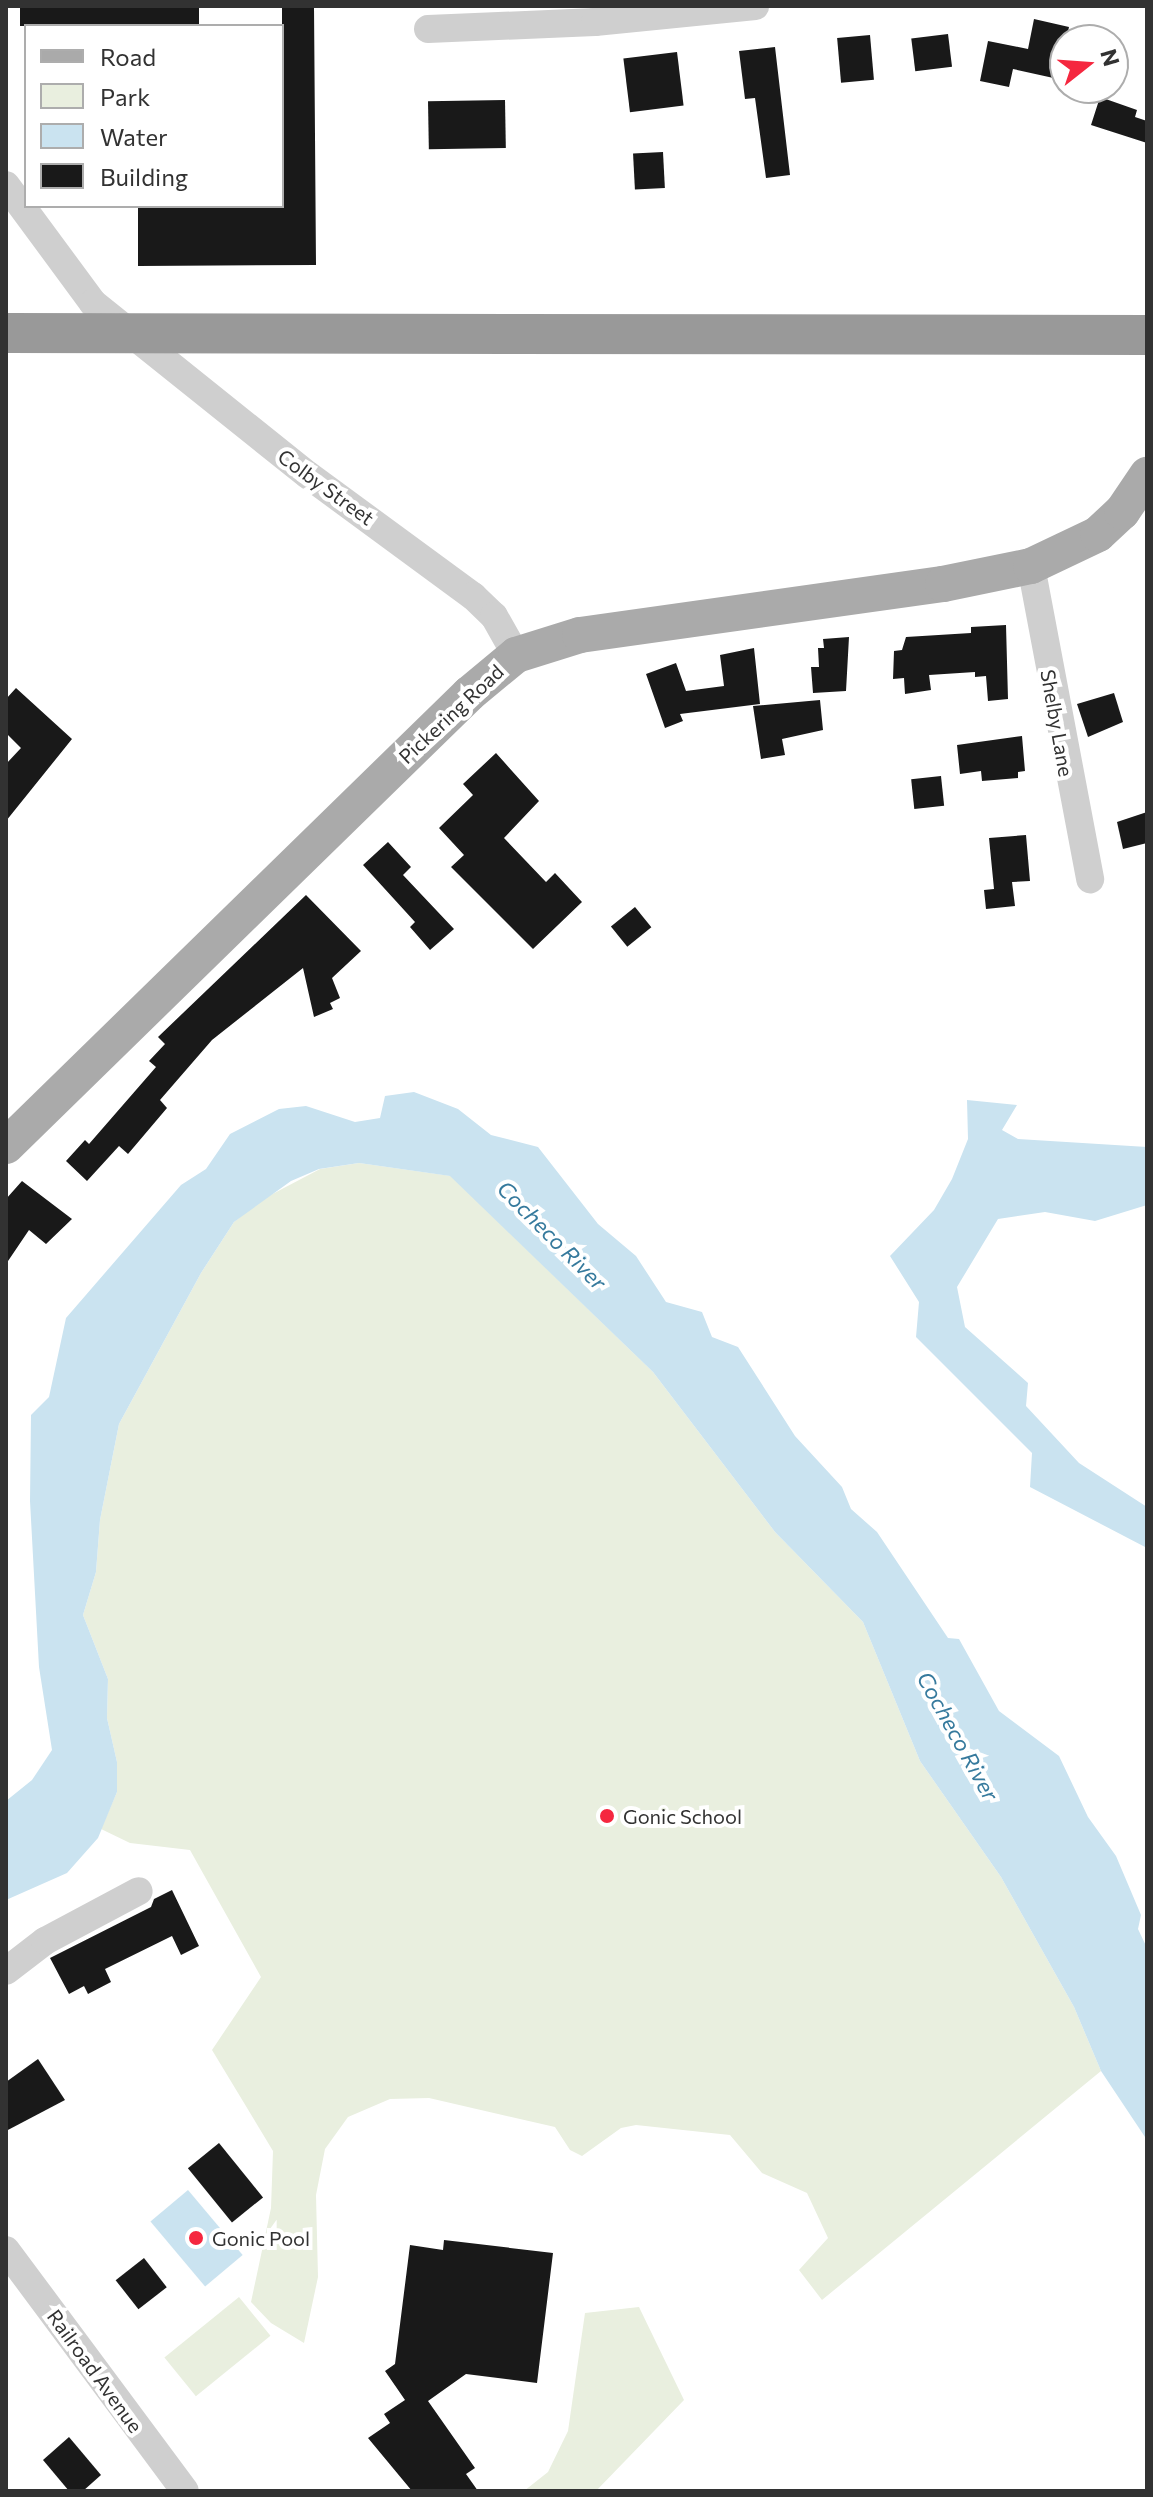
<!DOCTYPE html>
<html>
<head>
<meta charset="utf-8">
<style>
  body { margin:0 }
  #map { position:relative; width:1153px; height:2497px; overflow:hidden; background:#fff; font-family:Commissioner,sans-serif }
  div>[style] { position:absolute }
  .green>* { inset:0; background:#e9efdf; transform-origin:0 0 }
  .water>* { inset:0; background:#cae3f0; transform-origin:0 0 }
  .building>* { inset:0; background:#191919; transform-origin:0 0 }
  .minor>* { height:28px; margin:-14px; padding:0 14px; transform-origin:14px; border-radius:14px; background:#cfcfcf }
  .major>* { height:36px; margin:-18px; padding:0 18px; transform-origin:18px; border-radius:18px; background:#aaa }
  .highway>* { height:40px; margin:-20px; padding:0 20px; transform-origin:20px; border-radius:20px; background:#999 }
  .dots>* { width:22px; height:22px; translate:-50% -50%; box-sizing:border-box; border:4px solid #fff; border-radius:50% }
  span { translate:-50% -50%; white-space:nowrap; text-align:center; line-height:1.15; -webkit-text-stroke:8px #fff; paint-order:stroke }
  .street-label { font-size:20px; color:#323232 }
  .poi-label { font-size:20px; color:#323232 }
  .left { translate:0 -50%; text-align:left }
  .water-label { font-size:22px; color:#367a9d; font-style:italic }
  .frame { position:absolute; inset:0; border:8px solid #323232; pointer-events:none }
  .legend { position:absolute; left:24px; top:24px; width:260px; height:184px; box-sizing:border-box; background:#fff; border:2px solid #adadad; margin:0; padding:10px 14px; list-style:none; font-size:24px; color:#323232 }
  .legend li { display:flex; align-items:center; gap:16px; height:40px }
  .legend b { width:40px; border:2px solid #adadad }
  .north { position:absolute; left:1049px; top:24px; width:80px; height:80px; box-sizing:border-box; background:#fff; border:2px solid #adadad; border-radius:50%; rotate:73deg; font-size:22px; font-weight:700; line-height:32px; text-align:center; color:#323232 }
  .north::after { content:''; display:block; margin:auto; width:28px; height:36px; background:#f5273f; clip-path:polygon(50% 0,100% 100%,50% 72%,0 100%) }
</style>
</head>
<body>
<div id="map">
  <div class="green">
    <i style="clip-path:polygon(359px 1163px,451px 1176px,653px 1372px,775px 1532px,863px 1622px,920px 1761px,1001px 1877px,1074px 2007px,1101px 2071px,822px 2300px,799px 2270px,828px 2238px,807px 2193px,762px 2173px,730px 2135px,636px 2125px,621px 2128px,582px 2156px,570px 2150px,555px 2127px,429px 2098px,390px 2099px,348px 2117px,325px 2149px,316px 2195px,318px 2277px,304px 2343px,271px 2323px,251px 2302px,271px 2208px,273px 2151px,212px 2050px,261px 1977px,190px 1850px,130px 1843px,101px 1829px,117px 1792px,117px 1762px,107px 1718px,108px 1679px,83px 1615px,96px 1572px,100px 1520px,119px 1424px,201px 1273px,234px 1222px,263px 1199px,320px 1169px)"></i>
    <i style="left:239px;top:2297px;width:50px;height:96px;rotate:51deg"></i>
    <i style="clip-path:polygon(639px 2307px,684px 2400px,596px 2491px,524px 2491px,548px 2472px,568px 2431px,585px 2313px)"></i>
  </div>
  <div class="water">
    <i style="clip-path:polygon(414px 1092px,458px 1109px,491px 1135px,538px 1147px,598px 1224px,636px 1256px,666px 1302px,702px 1312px,712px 1337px,738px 1347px,795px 1436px,842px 1487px,851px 1509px,877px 1532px,948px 1638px,959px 1639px,999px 1711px,1059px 1756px,1088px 1817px,1116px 1856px,1141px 1915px,1138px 1929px,1147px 1948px,1147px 2140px,1101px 2071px,1074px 2007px,1001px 1877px,920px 1761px,863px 1622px,775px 1532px,653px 1372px,450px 1176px,359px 1163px,319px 1169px,291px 1181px,234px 1222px,201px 1273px,119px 1424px,100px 1520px,96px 1572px,83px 1615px,108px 1679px,107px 1718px,117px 1762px,117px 1792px,98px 1838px,67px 1873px,6px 1900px,6px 1801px,32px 1780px,52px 1750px,39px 1667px,30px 1501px,31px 1415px,49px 1397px,66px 1318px,181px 1185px,206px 1169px,230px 1134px,279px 1109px,306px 1106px,355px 1122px,380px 1118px,385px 1096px)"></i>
    <i style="clip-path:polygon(967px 1100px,1017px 1105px,1002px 1130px,1018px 1139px,1147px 1147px,1147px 1205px,1095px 1221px,1045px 1212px,998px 1219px,957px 1287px,965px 1327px,1028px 1383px,1026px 1406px,1079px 1463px,1147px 1507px,1147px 1548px,1030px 1487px,1032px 1453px,916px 1337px,919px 1302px,890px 1256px,934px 1210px,952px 1179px,968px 1139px)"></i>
    <i style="left:188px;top:2190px;width:85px;height:49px;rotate:50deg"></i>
  </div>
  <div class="building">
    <i style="left:20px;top:6px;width:179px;height:20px"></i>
    <i style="clip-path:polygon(282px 6px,314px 6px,316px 265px,138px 266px,138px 206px,282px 206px)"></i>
    <i style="clip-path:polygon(1034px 19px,1069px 27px,1058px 79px,1013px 69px,1009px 87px,980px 81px,988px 41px,1028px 49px)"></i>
    <i style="left:948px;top:34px;width:33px;height:37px;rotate:83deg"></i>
    <i style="left:870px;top:35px;width:45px;height:33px;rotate:85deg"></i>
    <i style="clip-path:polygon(775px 47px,790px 175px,766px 178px,755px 98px,745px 99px,739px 51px)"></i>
    <i style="left:677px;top:52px;width:54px;height:54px;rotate:83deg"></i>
    <i style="clip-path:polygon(1100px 97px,1137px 110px,1135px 117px,1147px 121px,1147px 143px,1091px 125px)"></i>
    <i style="left:505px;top:100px;width:48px;height:77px;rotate:89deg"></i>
    <i style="left:663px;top:152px;width:36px;height:30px;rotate:87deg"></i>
    <i style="clip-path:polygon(1006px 625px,1008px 699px,988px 701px,986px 676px,975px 677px,975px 672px,929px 675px,931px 690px,905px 694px,904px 678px,893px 679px,894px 651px,902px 650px,906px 637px,971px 633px,971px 627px)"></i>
    <i style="clip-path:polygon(849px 637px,846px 691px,813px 693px,811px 667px,819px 667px,818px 648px,824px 648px,823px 639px)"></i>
    <i style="clip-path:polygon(754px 648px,760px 704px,680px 714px,683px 721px,665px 728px,646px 674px,676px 663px,686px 691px,724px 686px,720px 655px)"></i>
    <i style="clip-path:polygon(16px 688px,72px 739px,6px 821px,6px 764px,21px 748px,6px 733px,6px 699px)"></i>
    <i style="clip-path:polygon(1114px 693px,1123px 722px,1088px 737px,1077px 704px)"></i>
    <i style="clip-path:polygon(820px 700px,823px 730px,782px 739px,785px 755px,761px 759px,753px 706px)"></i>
    <i style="clip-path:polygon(1022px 736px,1025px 771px,1018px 772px,1018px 778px,982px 781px,981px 771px,960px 774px,957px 745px)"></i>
    <i style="clip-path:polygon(496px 753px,539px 801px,504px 838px,546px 882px,555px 873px,582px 902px,533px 949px,451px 867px,464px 855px,439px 828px,473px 795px,463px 784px)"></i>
    <i style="left:941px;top:776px;width:30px;height:30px;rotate:84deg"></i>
    <i style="clip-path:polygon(1147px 812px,1147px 843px,1123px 849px,1117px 822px)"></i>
    <i style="clip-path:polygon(1026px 835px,1030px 881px,1012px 882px,1015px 906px,986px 909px,984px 890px,994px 889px,989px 838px)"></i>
    <i style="clip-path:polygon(388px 842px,411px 867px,403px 875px,454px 929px,430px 950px,410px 927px,415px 922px,363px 865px)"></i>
    <i style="clip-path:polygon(306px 895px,361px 951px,332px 978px,340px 998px,330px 1003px,333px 1009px,314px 1017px,303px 968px,212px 1040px,160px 1100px,167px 1108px,128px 1154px,119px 1146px,87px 1181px,66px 1161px,85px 1140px,89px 1144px,156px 1067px,149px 1061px,165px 1044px,158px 1037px)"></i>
    <i style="left:635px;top:907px;width:26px;height:31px;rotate:51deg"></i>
    <i style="clip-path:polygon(22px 1181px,72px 1219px,46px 1244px,29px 1230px,6px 1264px,6px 1199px)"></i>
    <i style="clip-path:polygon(172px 1890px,199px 1946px,181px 1955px,172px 1936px,105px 1969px,111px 1982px,88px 1994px,84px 1986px,69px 1994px,50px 1958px,151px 1907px,154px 1899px)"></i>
    <i style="clip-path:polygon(38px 2059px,65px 2100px,6px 2131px,6px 2082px)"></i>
    <i style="left:219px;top:2143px;width:70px;height:40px;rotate:51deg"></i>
    <i style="clip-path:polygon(444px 2240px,553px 2253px,537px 2383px,466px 2374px,428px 2401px,475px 2468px,466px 2474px,478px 2491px,412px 2491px,368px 2438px,390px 2423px,384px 2414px,405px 2400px,385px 2371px,395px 2364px,410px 2245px,443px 2250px)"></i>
    <i style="left:144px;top:2258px;width:37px;height:36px;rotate:52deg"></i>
    <i style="clip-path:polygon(69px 2437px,101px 2475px,83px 2491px,69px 2491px,43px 2460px)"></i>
  </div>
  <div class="minor">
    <i style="left:428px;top:29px;width:167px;rotate:-2.4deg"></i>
    <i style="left:595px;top:22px;width:161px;rotate:-5.7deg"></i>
    <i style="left:6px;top:185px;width:147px;rotate:53.6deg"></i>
    <i style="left:93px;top:303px;width:275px;rotate:38.7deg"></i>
    <i style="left:308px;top:475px;width:205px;rotate:36.3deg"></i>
    <i style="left:473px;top:596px;width:29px;rotate:44deg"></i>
    <i style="left:494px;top:616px;width:45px;rotate:60.6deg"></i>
    <i style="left:1031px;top:566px;width:319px;rotate:79.3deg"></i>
    <i style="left:6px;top:1971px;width:49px;rotate:-37.6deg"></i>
    <i style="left:45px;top:1941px;width:106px;rotate:-28deg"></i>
    <i style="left:6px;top:2250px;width:300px;rotate:53.4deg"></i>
  </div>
  <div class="major">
    <i style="left:6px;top:1146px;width:647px;rotate:-44.31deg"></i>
    <i style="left:469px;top:694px;width:61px;rotate:-39.7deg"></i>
    <i style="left:516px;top:655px;width:67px;rotate:-17.4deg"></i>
    <i style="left:580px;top:635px;width:367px;rotate:-8deg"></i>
    <i style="left:943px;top:584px;width:90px;rotate:-11.6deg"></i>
    <i style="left:1031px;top:566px;width:74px;rotate:-25.5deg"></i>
    <i style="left:1098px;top:534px;width:33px;rotate:-43deg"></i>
    <i style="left:1122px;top:512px;width:45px;rotate:-56deg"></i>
  </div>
  <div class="highway">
    <i style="left:6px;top:333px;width:1141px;rotate:0.1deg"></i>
  </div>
  <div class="dots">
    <i style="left:607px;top:1816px;background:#f5273f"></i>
    <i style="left:196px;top:2238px;background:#f5273f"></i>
  </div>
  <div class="street-label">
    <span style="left:326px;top:487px;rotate:36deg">Colby Street</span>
    <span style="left:451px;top:714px;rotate:-43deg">Pickering Road</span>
    <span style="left:1057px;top:723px;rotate:80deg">Shelby Lane</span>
    <span style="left:95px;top:2371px;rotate:54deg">Railroad Avenue</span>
  </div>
  <div class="poi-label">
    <span class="left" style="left:623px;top:1816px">Gonic School</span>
    <span class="left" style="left:212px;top:2238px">Gonic Pool</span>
  </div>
  <div class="water-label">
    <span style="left:552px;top:1235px;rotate:45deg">Cocheco River</span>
    <span style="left:958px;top:1736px;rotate:61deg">Cocheco River</span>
  </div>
  <div class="frame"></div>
  <ul class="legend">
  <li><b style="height:10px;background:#aaa"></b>Road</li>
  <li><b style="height:22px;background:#e9efdf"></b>Park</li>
  <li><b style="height:22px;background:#cae3f0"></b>Water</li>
  <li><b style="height:22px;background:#191919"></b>Building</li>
  </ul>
  <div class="north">N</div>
</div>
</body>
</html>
